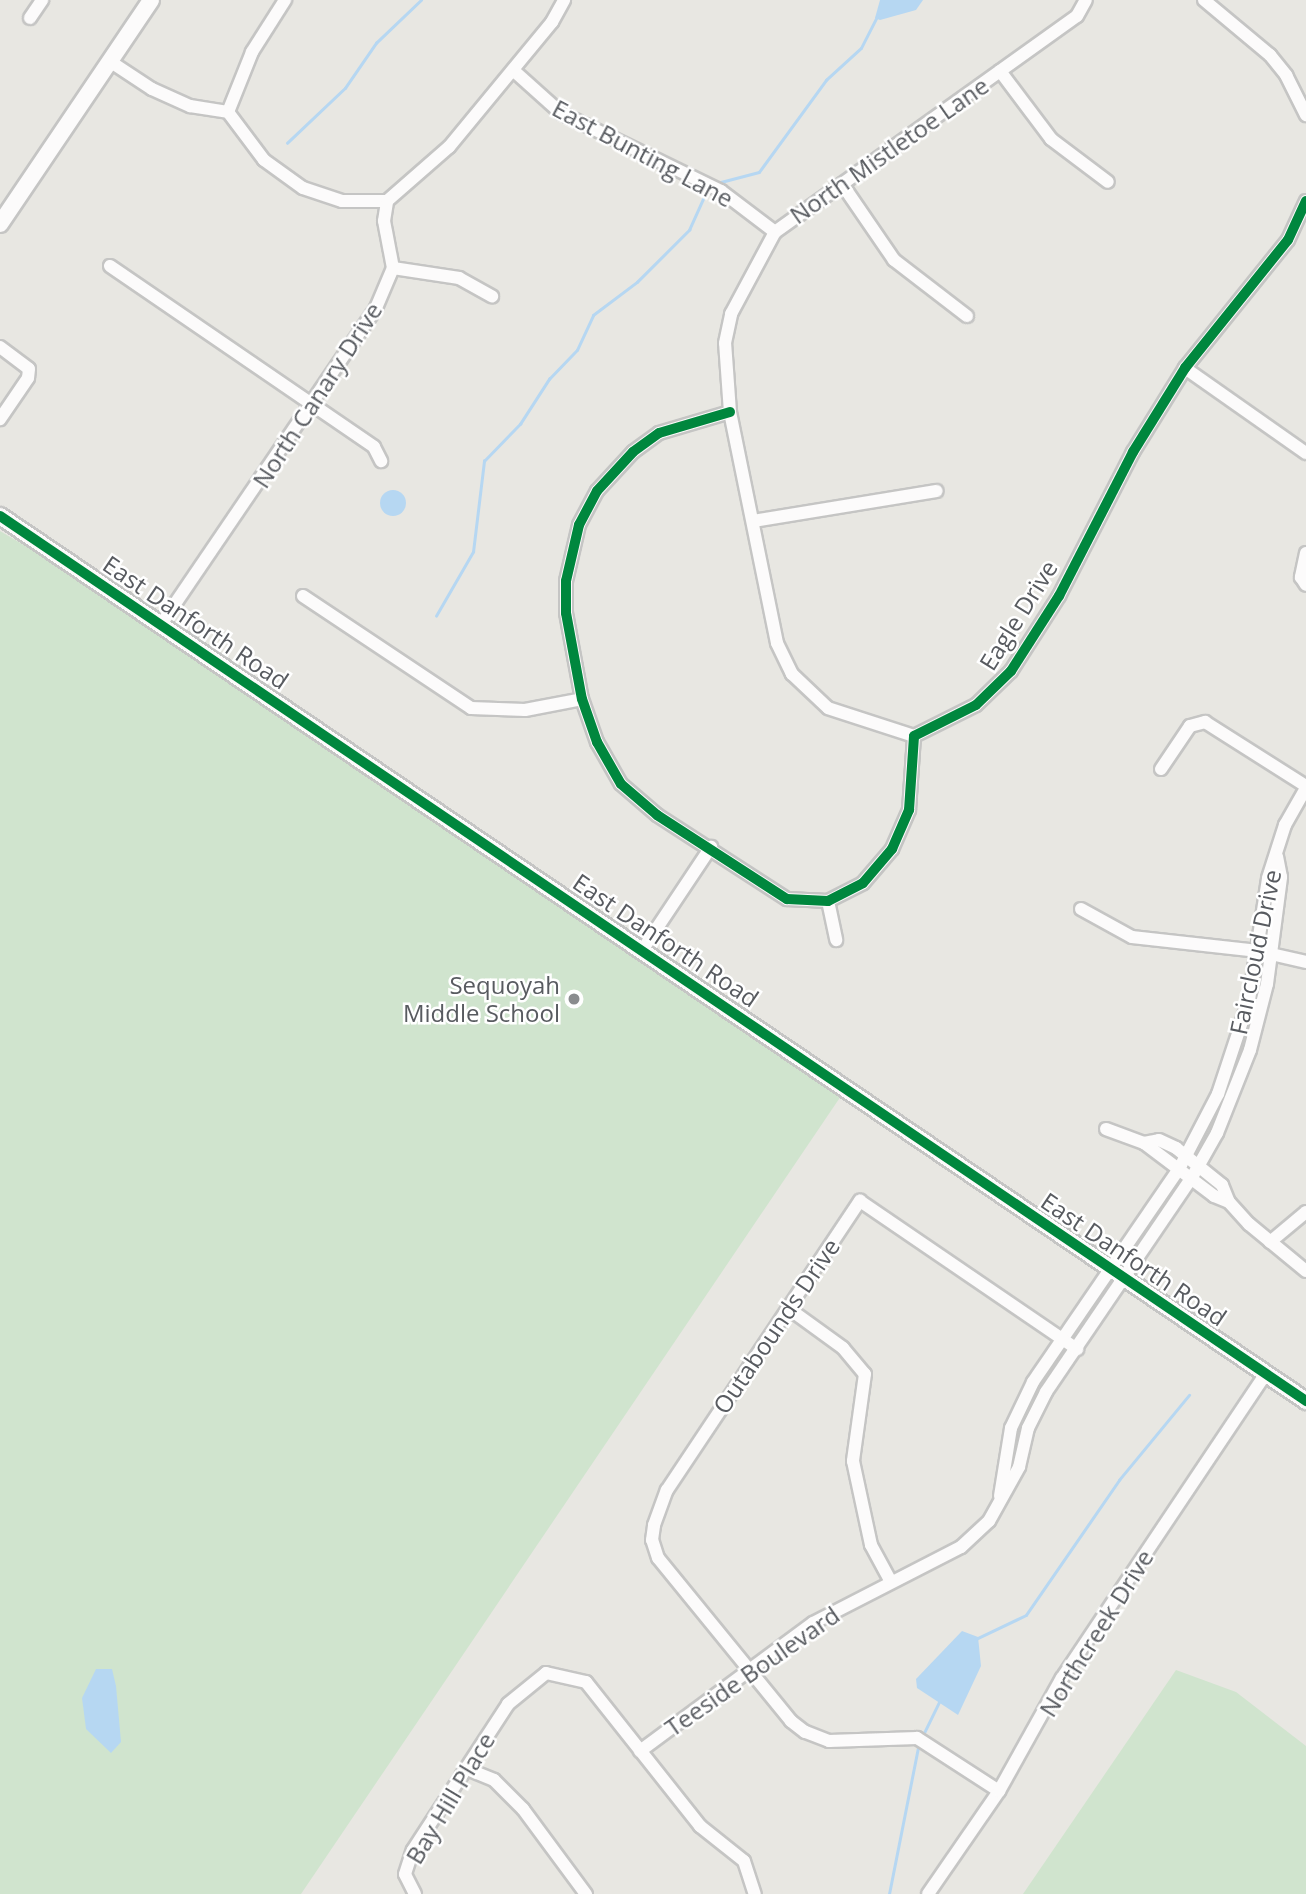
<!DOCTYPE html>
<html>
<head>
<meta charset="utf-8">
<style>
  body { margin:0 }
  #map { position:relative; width:1306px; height:1894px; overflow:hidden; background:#e8e7e2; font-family:"Open Sans",sans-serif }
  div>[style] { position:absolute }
  .green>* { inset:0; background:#d0e4ce }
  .water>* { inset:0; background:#b6d7f2 }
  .round { border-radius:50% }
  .stream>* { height:2.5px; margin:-1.25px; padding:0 1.25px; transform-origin:1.25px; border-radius:1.25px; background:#b6d7f2 }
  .roads { filter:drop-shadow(2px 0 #c5c5c4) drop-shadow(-2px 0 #c5c5c4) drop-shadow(0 2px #c5c5c4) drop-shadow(0 -2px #c5c5c4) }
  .street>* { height:12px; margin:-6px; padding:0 6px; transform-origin:6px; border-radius:6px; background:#fcfbfb }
  .secondary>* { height:16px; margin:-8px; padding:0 8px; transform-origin:8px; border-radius:8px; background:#fcfbfb }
  .cycleway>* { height:10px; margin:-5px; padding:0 5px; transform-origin:5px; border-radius:5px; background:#00873e }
  .dots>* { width:19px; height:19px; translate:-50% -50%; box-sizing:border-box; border:4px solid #fff; border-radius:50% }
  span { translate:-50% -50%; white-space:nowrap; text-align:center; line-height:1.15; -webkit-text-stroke:5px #fff; paint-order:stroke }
  .street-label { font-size:24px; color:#585b60 }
  .poi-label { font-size:24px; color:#585b60 }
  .right { translate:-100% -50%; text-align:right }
</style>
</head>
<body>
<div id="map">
  <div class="green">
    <i style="clip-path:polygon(0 531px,63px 568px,841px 1096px,301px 1894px,0 1894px)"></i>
    <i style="clip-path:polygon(1176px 1670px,1236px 1692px,1306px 1746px,1306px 1894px,1023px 1894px)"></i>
  </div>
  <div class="water">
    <i style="clip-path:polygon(880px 0,923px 0,916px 10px,880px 20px,875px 18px)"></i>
    <i class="round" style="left:380px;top:490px;width:26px;height:26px"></i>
    <i style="clip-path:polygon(962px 1631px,978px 1637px,981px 1666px,958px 1715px,917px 1688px,916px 1679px)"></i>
    <i style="clip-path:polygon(96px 1669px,112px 1669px,116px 1686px,121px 1742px,111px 1753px,86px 1729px,82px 1698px)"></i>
  </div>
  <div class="stream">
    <i style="left:287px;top:143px;width:80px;rotate:-43.5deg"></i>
    <i style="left:345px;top:88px;width:55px;rotate:-55.4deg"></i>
    <i style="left:376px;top:43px;width:62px;rotate:-43.7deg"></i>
    <i style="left:717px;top:183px;width:43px;rotate:-14.7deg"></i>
    <i style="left:759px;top:172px;width:114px;rotate:-53.9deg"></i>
    <i style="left:826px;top:80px;width:47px;rotate:-42.4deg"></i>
    <i style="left:861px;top:48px;width:36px;rotate:-63deg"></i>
    <i style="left:436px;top:616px;width:74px;rotate:-60deg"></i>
    <i style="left:473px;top:552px;width:92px;rotate:-83.1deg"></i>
    <i style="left:484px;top:461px;width:52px;rotate:-45.8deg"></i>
    <i style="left:520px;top:424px;width:54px;rotate:-57.2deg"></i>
    <i style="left:549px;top:379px;width:40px;rotate:-46deg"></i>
    <i style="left:577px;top:350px;width:38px;rotate:-65deg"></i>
    <i style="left:593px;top:315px;width:55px;rotate:-36.9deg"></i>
    <i style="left:637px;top:282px;width:74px;rotate:-45deg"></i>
    <i style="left:689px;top:230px;width:46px;rotate:-65.7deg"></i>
    <i style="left:976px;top:1639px;width:55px;rotate:-25.6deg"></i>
    <i style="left:1026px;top:1615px;width:164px;rotate:-55.4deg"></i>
    <i style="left:1119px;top:1480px;width:110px;rotate:-50.5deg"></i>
    <i style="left:922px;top:1737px;width:39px;rotate:-64deg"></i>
    <i style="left:889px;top:1894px;width:154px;rotate:-78.8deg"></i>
  </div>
  <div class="roads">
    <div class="street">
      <i style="left:1204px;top:0;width:86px;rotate:39.8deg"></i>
      <i style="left:1270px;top:55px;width:26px;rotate:51deg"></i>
      <i style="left:1286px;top:75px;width:45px;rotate:63.4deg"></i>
      <i style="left:30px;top:18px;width:22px;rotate:-56deg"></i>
      <i style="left:111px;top:62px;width:49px;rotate:33.4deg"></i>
      <i style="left:152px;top:89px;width:42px;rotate:24.1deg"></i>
      <i style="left:190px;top:106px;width:38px;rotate:9deg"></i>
      <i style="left:228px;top:112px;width:60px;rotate:53.1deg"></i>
      <i style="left:264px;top:160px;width:48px;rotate:35.7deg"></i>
      <i style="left:303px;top:188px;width:41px;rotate:18.4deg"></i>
      <i style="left:342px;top:201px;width:45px"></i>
      <i style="left:513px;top:70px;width:64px;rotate:41.9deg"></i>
      <i style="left:561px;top:113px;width:178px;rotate:26deg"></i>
      <i style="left:721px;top:191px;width:68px;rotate:37.2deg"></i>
      <i style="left:1000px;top:71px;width:85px;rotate:53.1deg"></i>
      <i style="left:1051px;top:139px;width:71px;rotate:37deg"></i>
      <i style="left:228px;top:112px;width:65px;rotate:-68.2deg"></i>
      <i style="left:252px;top:52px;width:62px;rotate:-57.6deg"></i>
      <i style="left:842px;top:184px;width:92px;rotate:55.6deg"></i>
      <i style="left:894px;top:260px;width:92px;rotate:37.5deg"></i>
      <i style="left:110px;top:266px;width:320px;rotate:34.4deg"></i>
      <i style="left:374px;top:447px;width:16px;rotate:63deg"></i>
      <i style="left:393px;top:268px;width:67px;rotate:8.6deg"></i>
      <i style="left:459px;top:278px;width:38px;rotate:29deg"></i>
      <i style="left:0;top:347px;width:36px;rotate:37deg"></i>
      <i style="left:29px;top:369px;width:9px;rotate:96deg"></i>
      <i style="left:28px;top:378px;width:50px;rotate:124.3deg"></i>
      <i style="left:1185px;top:368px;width:148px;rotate:35.1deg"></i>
      <i style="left:730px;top:412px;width:74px;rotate:163.5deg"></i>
      <i style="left:659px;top:433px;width:32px;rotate:144deg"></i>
      <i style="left:633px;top:452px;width:53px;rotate:132.7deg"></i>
      <i style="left:597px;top:491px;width:38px;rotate:118deg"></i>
      <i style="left:579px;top:525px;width:57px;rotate:103.1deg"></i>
      <i style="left:566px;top:581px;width:32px;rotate:90deg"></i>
      <i style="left:566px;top:613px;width:87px;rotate:79.5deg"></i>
      <i style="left:582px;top:699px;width:46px;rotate:70.8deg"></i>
      <i style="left:597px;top:742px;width:48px;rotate:60.3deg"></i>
      <i style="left:621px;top:784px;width:48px;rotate:40.7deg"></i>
      <i style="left:657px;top:815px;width:155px;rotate:32.9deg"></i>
      <i style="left:787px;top:899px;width:41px;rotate:2.8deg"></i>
      <i style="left:828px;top:901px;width:39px;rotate:-27deg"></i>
      <i style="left:863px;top:883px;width:45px;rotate:-49.5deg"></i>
      <i style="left:892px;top:849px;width:43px;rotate:-66.4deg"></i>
      <i style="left:909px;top:810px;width:74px;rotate:-86.1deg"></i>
      <i style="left:914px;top:736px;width:69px;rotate:-26.6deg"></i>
      <i style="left:976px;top:705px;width:49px;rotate:-44.2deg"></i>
      <i style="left:1011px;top:671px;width:89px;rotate:-57.4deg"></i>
      <i style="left:1059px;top:596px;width:162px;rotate:-62.8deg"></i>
      <i style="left:1133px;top:452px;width:99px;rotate:-58.2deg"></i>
      <i style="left:1185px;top:368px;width:164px;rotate:-51.2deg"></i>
      <i style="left:1288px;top:240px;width:43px;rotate:-65.2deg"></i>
      <i style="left:753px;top:521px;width:186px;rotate:-9.3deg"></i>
      <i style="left:1306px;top:553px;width:25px;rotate:102deg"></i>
      <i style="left:1301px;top:577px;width:9px;rotate:58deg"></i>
      <i style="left:303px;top:596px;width:202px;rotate:33.7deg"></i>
      <i style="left:471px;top:708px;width:54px;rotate:2.1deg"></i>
      <i style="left:525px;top:710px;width:58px;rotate:-10.9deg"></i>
      <i style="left:162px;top:623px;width:381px;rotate:-55.8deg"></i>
      <i style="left:376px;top:308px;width:43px;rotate:-67deg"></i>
      <i style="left:393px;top:268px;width:48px;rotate:-100.8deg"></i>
      <i style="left:384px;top:221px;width:20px;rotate:-81deg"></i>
      <i style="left:387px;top:201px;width:82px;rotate:-41.1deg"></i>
      <i style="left:449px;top:147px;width:162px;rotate:-50.5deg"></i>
      <i style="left:552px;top:22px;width:25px;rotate:-61deg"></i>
      <i style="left:914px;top:736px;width:90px;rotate:-162deg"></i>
      <i style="left:828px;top:708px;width:50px;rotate:-136.6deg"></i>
      <i style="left:792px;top:674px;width:34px;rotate:-116deg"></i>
      <i style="left:777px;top:643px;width:236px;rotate:-101.5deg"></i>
      <i style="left:730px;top:412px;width:69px;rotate:-94.1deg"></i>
      <i style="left:725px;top:343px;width:30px;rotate:-78deg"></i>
      <i style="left:731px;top:314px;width:93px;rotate:-61.8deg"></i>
      <i style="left:775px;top:232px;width:371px;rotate:-35.6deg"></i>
      <i style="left:1077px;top:16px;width:18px;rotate:-61deg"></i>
      <i style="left:1161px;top:769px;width:52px;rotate:-56deg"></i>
      <i style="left:1190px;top:726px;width:16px;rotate:-15deg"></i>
      <i style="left:1205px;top:722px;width:120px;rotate:32.4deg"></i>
      <i style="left:828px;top:901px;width:40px;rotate:78deg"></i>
      <i style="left:1081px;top:909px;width:58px;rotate:28.8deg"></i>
      <i style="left:1132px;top:937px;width:127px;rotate:6.3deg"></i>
      <i style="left:1258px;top:951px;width:49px;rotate:12.9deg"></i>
      <i style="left:643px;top:949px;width:123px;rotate:-56.3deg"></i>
      <i style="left:1106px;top:1129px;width:40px;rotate:20.2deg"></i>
      <i style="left:1144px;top:1143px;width:88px;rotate:37.1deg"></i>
      <i style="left:1214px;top:1196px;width:16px;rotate:22deg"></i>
      <i style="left:1144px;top:1143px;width:15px;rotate:-11deg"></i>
      <i style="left:1159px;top:1140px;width:19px;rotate:25deg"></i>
      <i style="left:1176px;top:1148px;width:59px;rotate:38.8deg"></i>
      <i style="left:1222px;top:1185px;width:18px;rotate:68deg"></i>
      <i style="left:1229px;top:1202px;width:30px;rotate:48deg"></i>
      <i style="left:1249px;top:1224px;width:74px;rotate:39.5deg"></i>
      <i style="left:1270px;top:1242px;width:47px;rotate:-39.8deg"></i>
      <i style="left:788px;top:1308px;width:68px;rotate:36deg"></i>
      <i style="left:843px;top:1348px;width:34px;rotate:50deg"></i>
      <i style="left:865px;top:1374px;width:88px;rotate:97.9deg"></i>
      <i style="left:853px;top:1461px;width:86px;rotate:77.9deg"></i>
      <i style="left:871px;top:1545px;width:42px;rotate:61.6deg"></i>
      <i style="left:1000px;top:1496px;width:69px;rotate:-80.8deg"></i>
      <i style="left:1011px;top:1428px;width:51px;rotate:-64.4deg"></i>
      <i style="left:1033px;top:1382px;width:258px;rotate:-55.6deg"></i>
      <i style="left:1179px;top:1169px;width:85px;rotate:-62.5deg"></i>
      <i style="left:1218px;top:1094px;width:99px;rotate:-71.7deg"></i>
      <i style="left:1249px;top:1000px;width:123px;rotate:-81.1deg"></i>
      <i style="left:1268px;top:878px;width:56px;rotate:-72.2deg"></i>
      <i style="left:1285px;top:825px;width:43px;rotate:-60.4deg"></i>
      <i style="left:640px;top:1751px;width:215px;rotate:-36.5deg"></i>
      <i style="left:813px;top:1623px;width:166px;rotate:-27.2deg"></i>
      <i style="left:961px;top:1547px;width:38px;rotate:-43deg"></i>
      <i style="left:989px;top:1521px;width:62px;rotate:-60.9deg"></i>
      <i style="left:1019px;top:1467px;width:40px;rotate:-77deg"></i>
      <i style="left:1028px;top:1428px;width:40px;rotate:-63.4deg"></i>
      <i style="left:1046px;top:1392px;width:258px;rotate:-55.8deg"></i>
      <i style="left:1191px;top:1179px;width:53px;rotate:-60.5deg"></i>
      <i style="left:1217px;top:1133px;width:89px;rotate:-68.3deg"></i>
      <i style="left:1250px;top:1050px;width:68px;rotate:-75.6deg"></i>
      <i style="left:1267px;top:984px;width:108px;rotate:-82.5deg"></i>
      <i style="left:1281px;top:877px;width:21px;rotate:-101deg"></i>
      <i style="left:467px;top:1769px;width:29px;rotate:22deg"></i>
      <i style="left:494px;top:1780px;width:41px;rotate:45deg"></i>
      <i style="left:523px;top:1809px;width:106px;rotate:53.5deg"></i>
      <i style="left:999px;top:1791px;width:98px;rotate:-147.1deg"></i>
      <i style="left:917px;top:1738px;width:88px;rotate:178deg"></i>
      <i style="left:829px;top:1741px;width:26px;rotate:-159deg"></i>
      <i style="left:805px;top:1732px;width:18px;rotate:-142deg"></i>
      <i style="left:791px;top:1721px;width:210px;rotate:-129.2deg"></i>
      <i style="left:658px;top:1558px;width:19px;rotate:-108deg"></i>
      <i style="left:652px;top:1540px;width:15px;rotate:-82deg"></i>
      <i style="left:654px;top:1525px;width:37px;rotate:-70deg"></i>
      <i style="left:667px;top:1490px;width:348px;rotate:-56.3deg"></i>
      <i style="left:860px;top:1201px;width:263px;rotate:34.3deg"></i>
      <i style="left:415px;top:1894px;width:22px;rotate:-117deg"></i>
      <i style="left:405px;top:1874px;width:25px;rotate:-72deg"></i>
      <i style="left:413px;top:1850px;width:174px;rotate:-56.9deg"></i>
      <i style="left:508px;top:1704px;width:49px;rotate:-39.2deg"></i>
      <i style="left:546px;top:1673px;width:41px;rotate:12.7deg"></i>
      <i style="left:586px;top:1682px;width:184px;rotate:51.6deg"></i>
      <i style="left:700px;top:1826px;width:56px;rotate:38.5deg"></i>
      <i style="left:744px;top:1861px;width:35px;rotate:72deg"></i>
      <i style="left:928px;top:1894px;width:125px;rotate:-55.4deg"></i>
      <i style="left:999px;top:1791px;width:129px;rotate:-60.9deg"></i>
      <i style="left:1062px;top:1678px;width:367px;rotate:-56.2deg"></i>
    </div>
    <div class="secondary">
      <i style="left:0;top:224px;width:270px;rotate:-56deg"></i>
      <i style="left:0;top:516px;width:1578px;rotate:34.12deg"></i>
    </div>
  </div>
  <div class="cycleway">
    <i style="left:730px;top:412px;width:74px;rotate:163.5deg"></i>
    <i style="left:659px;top:433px;width:32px;rotate:144deg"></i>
    <i style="left:633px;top:452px;width:53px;rotate:132.7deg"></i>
    <i style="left:597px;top:491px;width:38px;rotate:118deg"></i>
    <i style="left:579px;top:525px;width:57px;rotate:103.1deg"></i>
    <i style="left:566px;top:581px;width:32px;rotate:90deg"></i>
    <i style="left:566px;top:613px;width:87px;rotate:79.5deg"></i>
    <i style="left:582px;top:699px;width:46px;rotate:70.8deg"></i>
    <i style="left:597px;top:742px;width:48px;rotate:60.3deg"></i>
    <i style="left:621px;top:784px;width:48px;rotate:40.7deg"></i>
    <i style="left:657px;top:815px;width:155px;rotate:32.9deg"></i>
    <i style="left:787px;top:899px;width:41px;rotate:2.8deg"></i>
    <i style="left:828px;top:901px;width:39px;rotate:-27deg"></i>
    <i style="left:863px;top:883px;width:45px;rotate:-49.5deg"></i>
    <i style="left:892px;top:849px;width:43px;rotate:-66.4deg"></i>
    <i style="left:909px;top:810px;width:74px;rotate:-86.1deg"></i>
    <i style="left:914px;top:736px;width:69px;rotate:-26.6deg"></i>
    <i style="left:976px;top:705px;width:49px;rotate:-44.2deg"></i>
    <i style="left:1011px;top:671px;width:89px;rotate:-57.4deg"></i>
    <i style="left:1059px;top:596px;width:162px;rotate:-62.8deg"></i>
    <i style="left:1133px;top:452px;width:99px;rotate:-58.2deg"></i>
    <i style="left:1185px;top:368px;width:164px;rotate:-51.2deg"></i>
    <i style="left:1288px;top:240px;width:43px;rotate:-65.2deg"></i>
    <i style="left:0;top:516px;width:1578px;rotate:34.12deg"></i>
  </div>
  <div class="dots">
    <i style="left:574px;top:999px;background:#8a8c8e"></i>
  </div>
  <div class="street-label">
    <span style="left:889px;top:150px;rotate:-35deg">North Mistletoe Lane</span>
    <span style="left:643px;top:153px;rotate:28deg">East Bunting Lane</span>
    <span style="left:317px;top:395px;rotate:-57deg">North Canary Drive</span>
    <span style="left:1018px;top:615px;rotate:-58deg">Eagle Drive</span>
    <span style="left:196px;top:622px;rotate:34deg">East Danforth Road</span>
    <span style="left:666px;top:940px;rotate:34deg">East Danforth Road</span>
    <span style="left:1255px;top:952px;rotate:-78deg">Faircloud Drive</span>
    <span style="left:1134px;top:1259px;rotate:34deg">East Danforth Road</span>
    <span style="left:776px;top:1326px;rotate:-56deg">Outabounds Drive</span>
    <span style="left:1096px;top:1633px;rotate:-58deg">Northcreek Drive</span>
    <span style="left:752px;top:1671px;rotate:-35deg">Teeside Boulevard</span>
    <span style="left:450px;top:1798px;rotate:-59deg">Bay Hill Place</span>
  </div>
  <div class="poi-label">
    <span class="right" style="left:560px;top:999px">Sequoyah<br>Middle School</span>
  </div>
</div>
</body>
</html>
